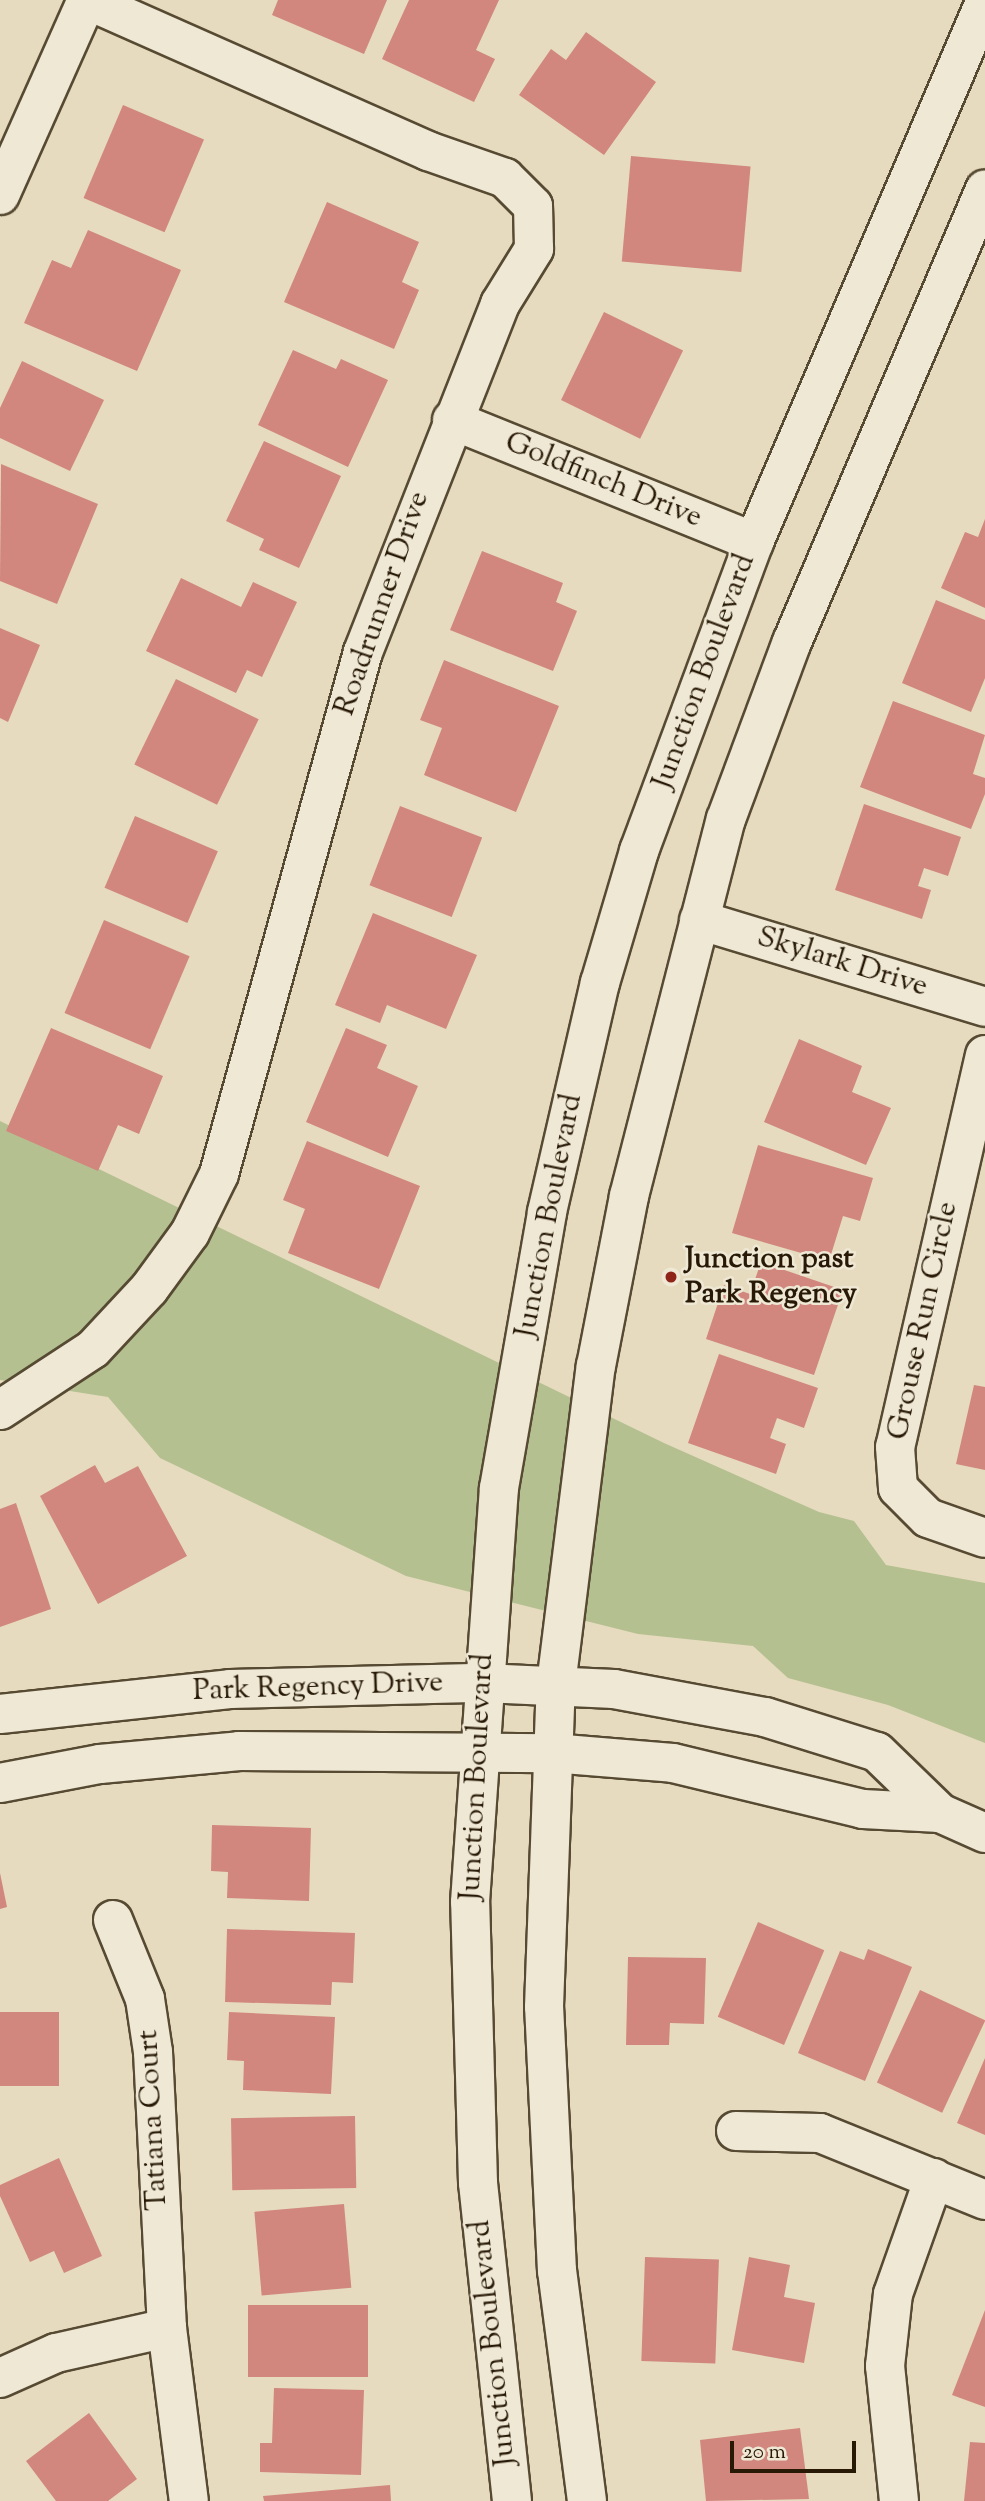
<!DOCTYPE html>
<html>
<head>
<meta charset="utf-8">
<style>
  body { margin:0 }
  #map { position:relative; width:985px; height:2501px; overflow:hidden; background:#e6dbbe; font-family:"Sorts Mill Goudy",serif }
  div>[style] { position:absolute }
  .green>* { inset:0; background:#b5c091 }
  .building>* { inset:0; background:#d1877e; transform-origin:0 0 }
  .roads { filter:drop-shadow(2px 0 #574a33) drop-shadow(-2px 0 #574a33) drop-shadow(0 2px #574a33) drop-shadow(0 -2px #574a33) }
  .street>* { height:38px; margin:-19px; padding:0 19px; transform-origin:19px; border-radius:19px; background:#efe8d5 }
  .secondary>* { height:38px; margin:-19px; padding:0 19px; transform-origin:19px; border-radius:19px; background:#efe8d5 }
  .dots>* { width:19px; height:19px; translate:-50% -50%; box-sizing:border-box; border:4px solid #efe8d5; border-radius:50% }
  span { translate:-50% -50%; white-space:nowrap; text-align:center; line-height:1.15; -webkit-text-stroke:5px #efe8d5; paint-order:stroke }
  .street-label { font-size:30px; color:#271905 }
  .poi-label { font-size:30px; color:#271905; font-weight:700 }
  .left { translate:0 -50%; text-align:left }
  .scale { position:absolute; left:730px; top:2441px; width:126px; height:32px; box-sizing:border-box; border:4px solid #271905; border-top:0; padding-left:9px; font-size:21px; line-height:24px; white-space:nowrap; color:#271905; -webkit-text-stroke:5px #efe8d5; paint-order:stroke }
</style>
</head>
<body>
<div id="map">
  <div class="green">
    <i style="clip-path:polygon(0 1121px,664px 1443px,819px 1512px,854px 1521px,886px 1565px,985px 1583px,985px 1743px,888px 1705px,788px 1678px,753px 1646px,638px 1634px,406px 1576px,160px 1458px,108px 1397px,0 1380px)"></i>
  </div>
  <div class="building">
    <i style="clip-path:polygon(278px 0,387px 0,364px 54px,272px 15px)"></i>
    <i style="clip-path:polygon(409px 0,499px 0,476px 50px,495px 59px,474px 102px,382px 59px)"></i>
    <i style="clip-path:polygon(586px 32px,656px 82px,604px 155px,519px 95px,551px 49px,566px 60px)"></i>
    <i style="left:123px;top:105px;width:88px;height:101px;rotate:23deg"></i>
    <i style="left:631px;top:156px;width:120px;height:106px;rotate:5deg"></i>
    <i style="clip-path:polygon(327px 202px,419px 242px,402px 282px,419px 290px,394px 349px,284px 302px)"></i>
    <i style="clip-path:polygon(88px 230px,181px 270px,137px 371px,24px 323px,52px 260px,71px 268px)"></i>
    <i style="left:604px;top:312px;width:88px;height:98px;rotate:26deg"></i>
    <i style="clip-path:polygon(293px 350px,336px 369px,341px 359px,388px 380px,348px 467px,258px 425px)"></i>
    <i style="clip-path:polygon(22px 361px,104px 400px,70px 471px,0 438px,0 408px)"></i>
    <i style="clip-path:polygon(264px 441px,341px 476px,299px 568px,259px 550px,264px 539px,226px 521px)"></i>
    <i style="clip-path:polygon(1px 464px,98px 504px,57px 604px,0 581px)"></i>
    <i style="clip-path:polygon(985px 519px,985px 608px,941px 588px,965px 532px,978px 537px)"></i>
    <i style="clip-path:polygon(482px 551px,563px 583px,556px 602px,577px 611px,553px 671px,450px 630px)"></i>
    <i style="clip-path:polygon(181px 578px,241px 607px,253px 582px,297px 602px,262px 677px,247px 670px,236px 693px,146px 651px)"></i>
    <i style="clip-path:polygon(936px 600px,985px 620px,985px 678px,971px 712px,902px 683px)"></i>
    <i style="clip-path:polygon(0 628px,40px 645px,8px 722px,0 718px)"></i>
    <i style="clip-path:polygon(444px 660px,559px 706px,516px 812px,424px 775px,442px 728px,420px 720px)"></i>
    <i style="left:176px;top:679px;width:92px;height:95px;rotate:26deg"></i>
    <i style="clip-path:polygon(893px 701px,985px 735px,973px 774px,985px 778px,985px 794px,971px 829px,860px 787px)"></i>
    <i style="clip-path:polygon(864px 804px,961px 837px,948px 876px,924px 868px,918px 886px,931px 890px,922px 919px,835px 890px)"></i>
    <i style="left:400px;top:806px;width:88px;height:85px;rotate:21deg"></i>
    <i style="left:135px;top:816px;width:90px;height:78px;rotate:23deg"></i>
    <i style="clip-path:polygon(373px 913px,477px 955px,446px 1029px,387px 1005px,380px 1023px,335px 1005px)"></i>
    <i style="left:104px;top:920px;width:93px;height:101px;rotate:23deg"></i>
    <i style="clip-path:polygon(51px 1028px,163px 1076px,139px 1134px,118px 1125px,98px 1171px,6px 1131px)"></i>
    <i style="clip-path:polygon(346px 1028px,387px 1045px,377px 1068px,418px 1086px,388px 1157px,306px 1122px)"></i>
    <i style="clip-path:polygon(799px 1039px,862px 1066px,852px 1092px,891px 1108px,866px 1165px,764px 1122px)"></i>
    <i style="clip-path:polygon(307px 1141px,420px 1186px,379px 1289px,288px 1253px,305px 1209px,283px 1200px)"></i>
    <i style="clip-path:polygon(758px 1145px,873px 1178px,860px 1221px,843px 1216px,829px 1261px,732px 1233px)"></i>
    <i style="clip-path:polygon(761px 1262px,843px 1290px,814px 1375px,706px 1339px,724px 1285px,750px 1294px)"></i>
    <i style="clip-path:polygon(719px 1354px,818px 1388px,804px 1428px,777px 1418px,770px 1438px,786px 1444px,776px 1474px,688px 1443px)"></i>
    <i style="clip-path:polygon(974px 1385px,985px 1387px,985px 1470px,956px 1464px)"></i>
    <i style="clip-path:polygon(95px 1465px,105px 1483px,138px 1466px,187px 1556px,98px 1604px,40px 1496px)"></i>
    <i style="clip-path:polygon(16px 1503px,51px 1609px,0 1627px,0 1509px)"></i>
    <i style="clip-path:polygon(212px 1825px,311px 1828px,309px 1901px,227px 1898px,228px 1872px,211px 1871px)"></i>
    <i style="clip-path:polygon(0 1873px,7px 1907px,0 1909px)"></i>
    <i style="left:758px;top:1922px;width:72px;height:103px;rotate:23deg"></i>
    <i style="clip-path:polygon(227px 1929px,355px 1933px,353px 1983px,332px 1982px,331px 2005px,225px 2002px)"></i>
    <i style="clip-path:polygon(868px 1949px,912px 1967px,865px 2081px,798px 2053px,840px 1951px,864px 1960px)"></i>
    <i style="clip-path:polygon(628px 1957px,706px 1958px,704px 2024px,670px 2023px,669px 2045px,626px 2045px)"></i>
    <i style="left:920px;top:1990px;width:72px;height:102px;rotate:25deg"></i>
    <i style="left:59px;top:2012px;width:74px;height:59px;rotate:90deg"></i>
    <i style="clip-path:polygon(229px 2012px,335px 2017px,331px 2094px,243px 2090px,244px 2061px,227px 2060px)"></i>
    <i style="clip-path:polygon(985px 2058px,985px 2135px,957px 2123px)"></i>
    <i style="left:355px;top:2116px;width:72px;height:124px;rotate:89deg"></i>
    <i style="clip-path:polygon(59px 2158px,102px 2256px,64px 2273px,54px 2251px,30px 2262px,0 2196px,0 2185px)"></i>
    <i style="left:344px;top:2204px;width:84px;height:90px;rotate:85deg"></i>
    <i style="left:645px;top:2257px;width:74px;height:104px;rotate:2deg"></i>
    <i style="clip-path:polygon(749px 2257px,790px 2265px,784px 2297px,815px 2303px,804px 2363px,732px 2350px)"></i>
    <i style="left:248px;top:2305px;width:120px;height:72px"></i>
    <i style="clip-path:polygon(985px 2310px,985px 2407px,952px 2395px)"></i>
    <i style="clip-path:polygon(274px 2388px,364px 2390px,361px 2475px,260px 2472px,260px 2443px,272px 2443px)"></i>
    <i style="clip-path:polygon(89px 2413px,137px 2479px,108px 2501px,56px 2501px,26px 2461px)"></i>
    <i style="clip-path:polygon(800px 2428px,809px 2499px,706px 2501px,700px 2440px)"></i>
    <i style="clip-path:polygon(970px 2442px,985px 2443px,985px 2501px,964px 2501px)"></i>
    <i style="clip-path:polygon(390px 2485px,391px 2501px,264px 2501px,263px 2496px)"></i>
  </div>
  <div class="roads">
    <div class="street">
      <i style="left:0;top:195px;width:214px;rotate:-66deg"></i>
      <i style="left:452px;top:420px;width:326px;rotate:22deg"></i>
      <i style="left:699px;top:920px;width:299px;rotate:16.9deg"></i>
      <i style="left:985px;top:1055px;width:402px;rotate:102.9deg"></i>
      <i style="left:895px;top:1447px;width:41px;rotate:85.8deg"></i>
      <i style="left:898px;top:1488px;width:42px;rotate:45deg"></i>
      <i style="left:928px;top:1518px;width:60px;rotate:19.3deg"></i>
      <i style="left:0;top:1410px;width:111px;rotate:-33.3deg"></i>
      <i style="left:93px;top:1349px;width:82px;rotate:-47deg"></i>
      <i style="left:149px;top:1289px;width:69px;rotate:-53.8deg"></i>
      <i style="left:190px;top:1233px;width:66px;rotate:-63.8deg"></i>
      <i style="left:219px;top:1174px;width:541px;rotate:-74.58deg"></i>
      <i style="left:363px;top:652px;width:374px;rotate:-68.5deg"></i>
      <i style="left:500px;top:304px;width:65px;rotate:-58.3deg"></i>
      <i style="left:534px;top:249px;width:43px;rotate:-91.3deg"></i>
      <i style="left:533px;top:206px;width:40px;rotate:-135deg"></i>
      <i style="left:505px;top:178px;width:82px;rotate:-160.7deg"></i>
      <i style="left:428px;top:151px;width:372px;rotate:-156.1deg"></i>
      <i style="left:113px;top:1920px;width:85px;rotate:67.9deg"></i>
      <i style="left:145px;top:1999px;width:54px;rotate:81.4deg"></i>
      <i style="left:153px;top:2052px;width:276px;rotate:87.1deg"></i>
      <i style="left:167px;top:2328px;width:174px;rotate:82.8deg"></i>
      <i style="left:736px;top:2131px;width:84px;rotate:1.4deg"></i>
      <i style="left:820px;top:2133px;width:178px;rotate:22.1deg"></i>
      <i style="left:0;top:2378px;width:61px;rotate:-24.1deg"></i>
      <i style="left:56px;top:2353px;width:114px;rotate:-12.7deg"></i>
      <i style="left:899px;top:2501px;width:136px;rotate:-95.9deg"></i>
      <i style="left:885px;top:2366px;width:72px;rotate:-83.7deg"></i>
      <i style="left:893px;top:2294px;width:123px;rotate:-70.5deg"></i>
    </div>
    <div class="secondary">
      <i style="left:0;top:1714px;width:231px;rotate:-6.2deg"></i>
      <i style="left:230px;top:1689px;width:253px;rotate:-1.4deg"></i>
      <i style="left:483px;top:1683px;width:131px;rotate:2.6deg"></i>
      <i style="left:614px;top:1689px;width:154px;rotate:10.5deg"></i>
      <i style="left:765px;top:1717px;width:117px;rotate:17.4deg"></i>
      <i style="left:877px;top:1752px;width:88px;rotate:44.1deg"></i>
      <i style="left:0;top:1783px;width:102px;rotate:-10.8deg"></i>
      <i style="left:100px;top:1764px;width:140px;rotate:-5.3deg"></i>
      <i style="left:239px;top:1751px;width:313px;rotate:0.4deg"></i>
      <i style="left:552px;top:1753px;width:121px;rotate:4.7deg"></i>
      <i style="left:673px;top:1763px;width:195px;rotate:13.6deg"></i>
      <i style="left:863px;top:1809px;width:77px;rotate:3deg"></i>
      <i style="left:940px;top:1813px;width:49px;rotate:24deg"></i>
      <i style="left:512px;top:2501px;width:320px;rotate:-96.1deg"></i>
      <i style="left:478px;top:2183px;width:281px;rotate:-91.6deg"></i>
      <i style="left:470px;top:1902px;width:415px;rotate:-86deg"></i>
      <i style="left:499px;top:1488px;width:280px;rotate:-80.1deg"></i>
      <i style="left:547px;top:1212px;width:235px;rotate:-77deg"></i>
      <i style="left:600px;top:983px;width:138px;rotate:-73.5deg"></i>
      <i style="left:639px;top:851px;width:330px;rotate:-69.6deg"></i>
      <i style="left:754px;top:542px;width:587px;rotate:-66.84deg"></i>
      <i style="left:587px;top:2501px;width:232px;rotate:-97.4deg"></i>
      <i style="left:557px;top:2271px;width:264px;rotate:-92.8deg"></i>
      <i style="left:544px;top:2007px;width:322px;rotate:-87.9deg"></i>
      <i style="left:556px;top:1685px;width:321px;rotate:-82.9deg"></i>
      <i style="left:596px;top:1366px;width:173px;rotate:-79deg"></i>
      <i style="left:629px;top:1196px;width:389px;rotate:-75.6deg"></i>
      <i style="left:726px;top:819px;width:189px;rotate:-69.6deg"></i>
      <i style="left:792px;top:642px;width:492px;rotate:-66.9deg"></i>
    </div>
  </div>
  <div class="dots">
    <i style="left:671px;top:1277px;background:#8f2418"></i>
  </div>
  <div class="street-label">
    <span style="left:603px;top:481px;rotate:22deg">Goldfinch Drive</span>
    <span style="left:383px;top:604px;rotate:-71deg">Roadrunner Drive</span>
    <span style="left:705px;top:672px;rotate:-70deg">Junction Boulevard</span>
    <span style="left:842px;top:963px;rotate:17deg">Skylark Drive</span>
    <span style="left:550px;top:1216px;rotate:-79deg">Junction Boulevard</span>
    <span style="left:924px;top:1321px;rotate:-78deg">Grouse Run Circle</span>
    <span style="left:318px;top:1688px;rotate:-2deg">Park Regency Drive</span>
    <span style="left:478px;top:1777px;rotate:-87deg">Junction Boulevard</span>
    <span style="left:154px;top:2120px;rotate:-93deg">Tatiana Court</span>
    <span style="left:494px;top:2343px;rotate:-96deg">Junction Boulevard</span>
  </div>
  <div class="poi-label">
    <span class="left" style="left:685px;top:1277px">Junction past<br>Park Regency</span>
  </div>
  <div class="scale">20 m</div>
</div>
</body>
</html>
